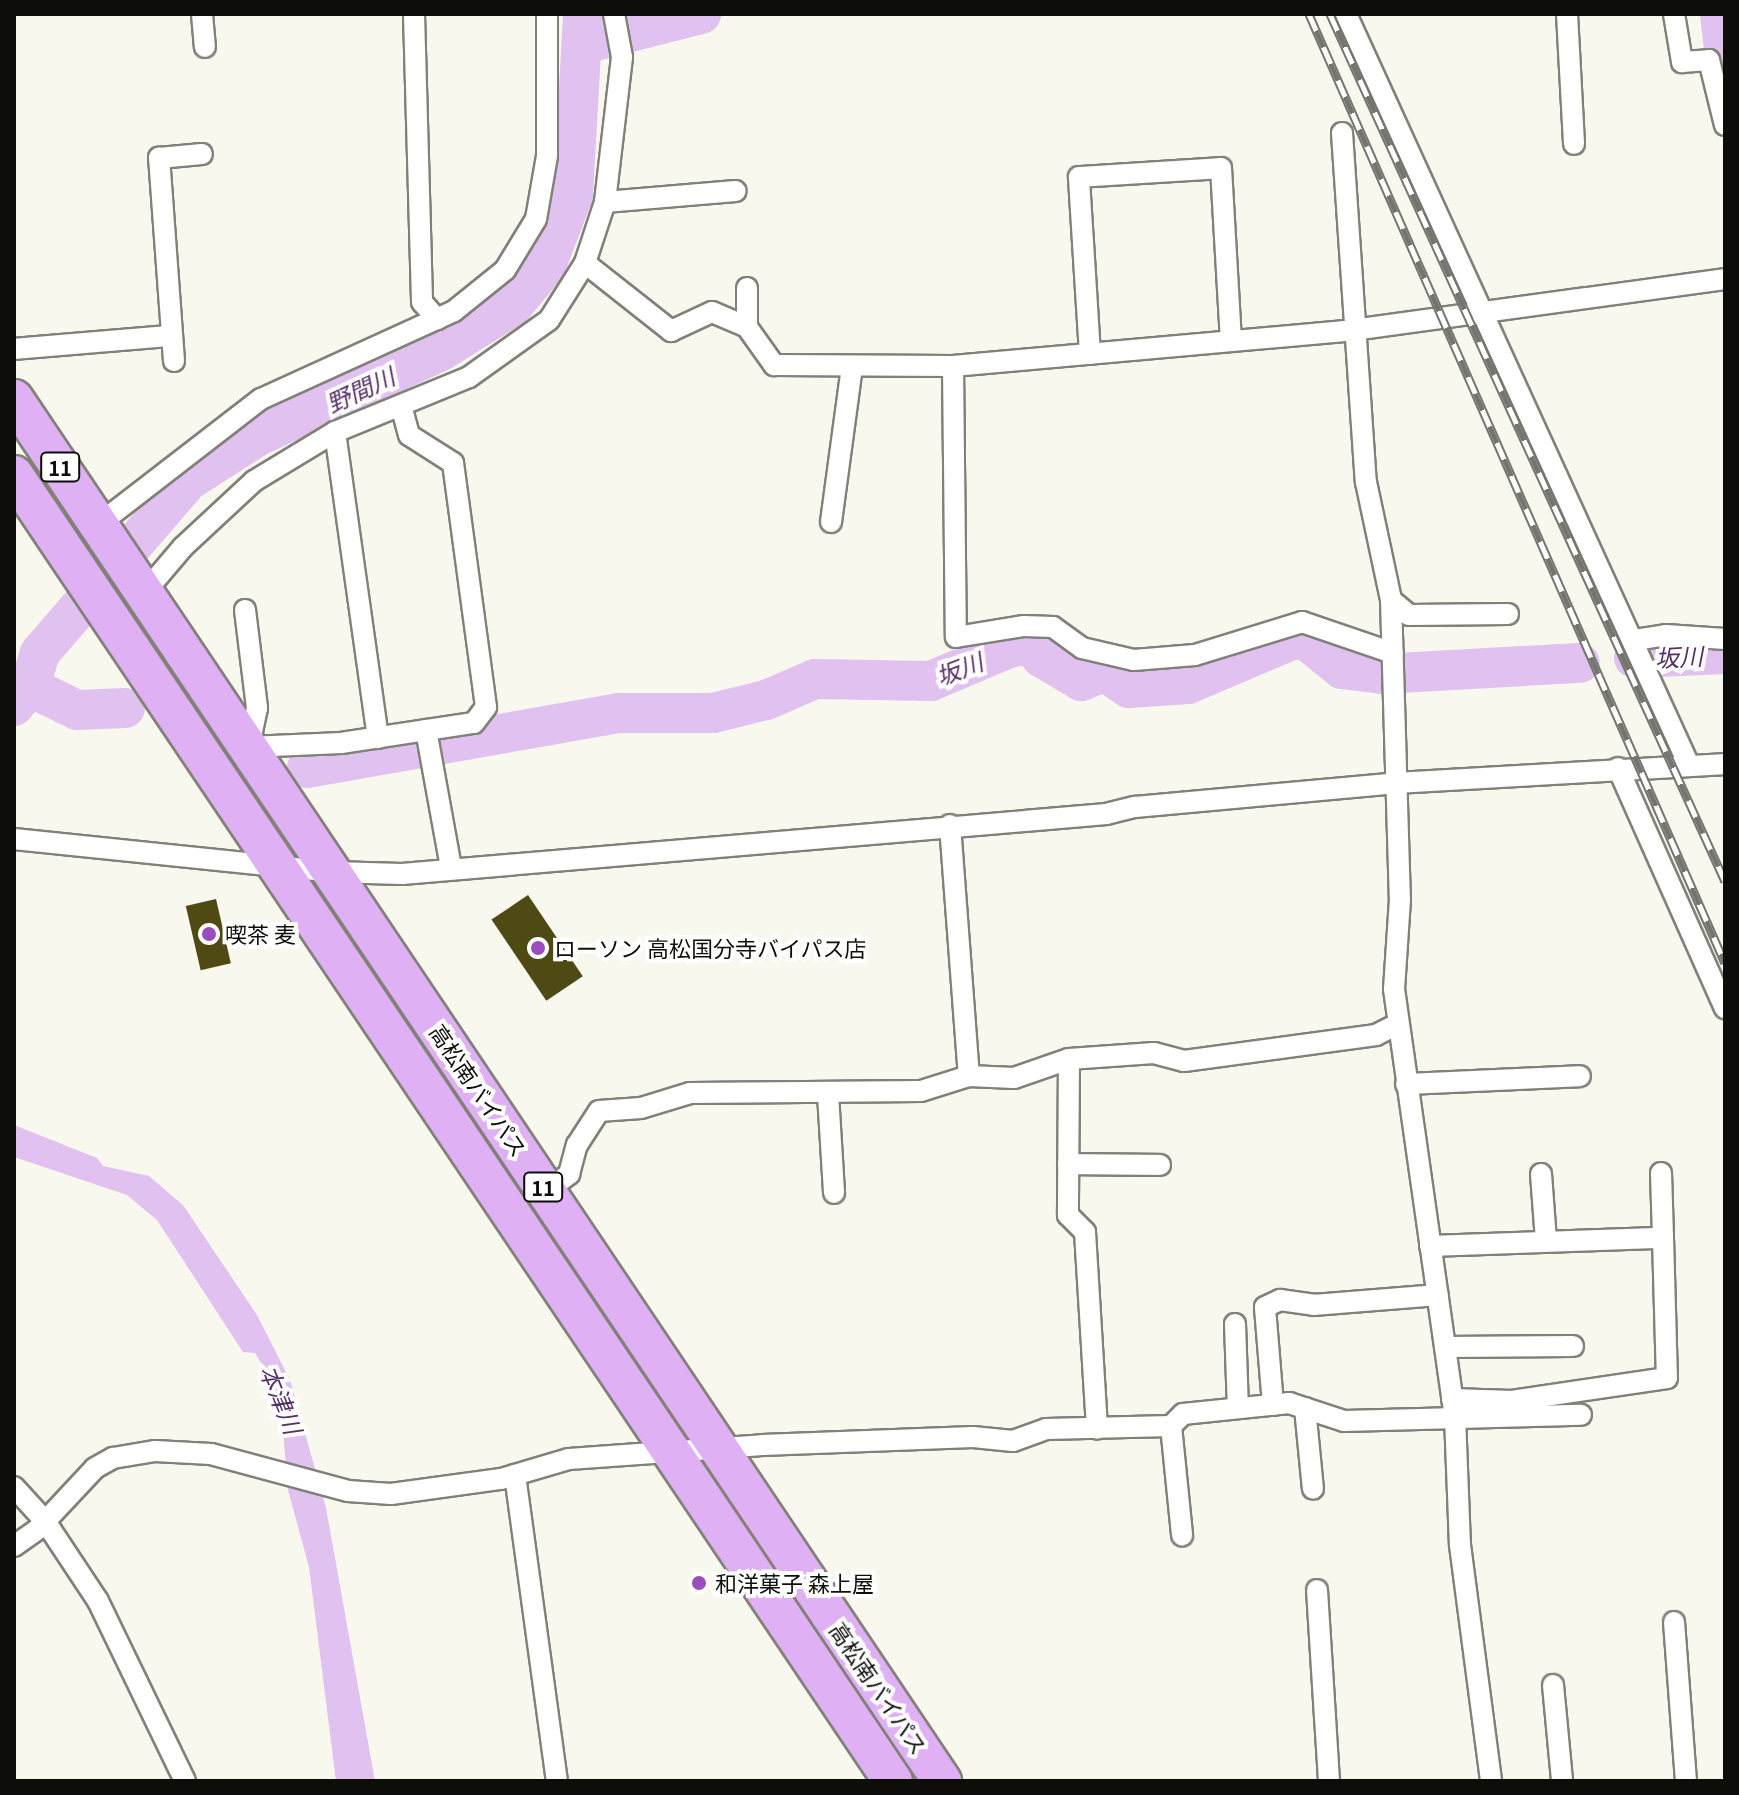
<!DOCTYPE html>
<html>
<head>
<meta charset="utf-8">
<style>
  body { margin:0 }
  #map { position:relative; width:1739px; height:1795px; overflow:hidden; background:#f8f8ef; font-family:Georgia,"Noto Sans JP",serif }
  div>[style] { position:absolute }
  .water>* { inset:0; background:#e0c1ef }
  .river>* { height:40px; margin:-20px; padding:0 20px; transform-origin:20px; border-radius:20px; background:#e0c1ef }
  .building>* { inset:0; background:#4f4914; transform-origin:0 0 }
  .roads { filter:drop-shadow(2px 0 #818179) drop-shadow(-2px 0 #818179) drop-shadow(0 2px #818179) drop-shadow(0 -2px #818179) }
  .street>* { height:20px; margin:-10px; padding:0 10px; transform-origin:10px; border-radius:10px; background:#fff }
  .highway>* { height:38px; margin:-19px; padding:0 19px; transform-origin:19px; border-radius:19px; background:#dfb0f4 }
  .rail>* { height:9px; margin-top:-4.5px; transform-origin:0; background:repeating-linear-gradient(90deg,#fff 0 18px,#757570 0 36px); box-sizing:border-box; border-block:2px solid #757570 }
  .dots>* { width:22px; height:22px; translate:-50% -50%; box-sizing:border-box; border:4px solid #fff; border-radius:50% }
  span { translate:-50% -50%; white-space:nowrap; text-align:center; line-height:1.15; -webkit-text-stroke:8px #fff; paint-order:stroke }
  .shield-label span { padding:2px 6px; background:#fff; border:2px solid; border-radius:6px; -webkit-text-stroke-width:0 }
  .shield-label { font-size:20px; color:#0d0d0a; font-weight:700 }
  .poi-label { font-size:22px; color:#0d0d0a }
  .left { translate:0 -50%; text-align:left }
  .street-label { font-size:22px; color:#0d0d0a }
  .water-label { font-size:24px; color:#572f67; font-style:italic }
  .frame { position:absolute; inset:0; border:16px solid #0d0d0a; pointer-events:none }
</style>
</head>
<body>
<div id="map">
  <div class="water">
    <i style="clip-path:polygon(14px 1125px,97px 1158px,103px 1166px,149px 1176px,183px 1205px,257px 1315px,290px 1380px,326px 1508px,375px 1781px,336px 1781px,309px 1567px,288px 1490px,282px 1419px,270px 1377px,255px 1353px,243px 1352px,157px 1220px,127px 1195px,14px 1157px)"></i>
  </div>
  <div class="river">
    <i style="left:1720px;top:14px;width:43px;rotate:83.4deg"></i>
    <i style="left:584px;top:44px;width:121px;rotate:-14.4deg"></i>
    <i style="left:1634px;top:658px;width:91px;rotate:-2.5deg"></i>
    <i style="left:30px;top:687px;width:52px;rotate:26.1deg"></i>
    <i style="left:77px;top:710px;width:48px;rotate:-2.4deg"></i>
    <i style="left:14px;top:706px;width:25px;rotate:-50deg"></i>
    <i style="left:30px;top:687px;width:35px;rotate:-74deg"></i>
    <i style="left:40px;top:653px;width:227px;rotate:-49.3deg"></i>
    <i style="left:188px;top:481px;width:83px;rotate:-32.7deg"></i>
    <i style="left:258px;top:436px;width:202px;rotate:-24.9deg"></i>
    <i style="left:441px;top:351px;width:85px;rotate:-32deg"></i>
    <i style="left:513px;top:306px;width:52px;rotate:-50.5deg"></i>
    <i style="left:546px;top:266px;width:76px;rotate:-69.2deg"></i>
    <i style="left:573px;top:195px;width:181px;rotate:-86.8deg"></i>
    <i style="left:307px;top:768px;width:316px;rotate:-10deg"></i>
    <i style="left:618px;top:713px;width:95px"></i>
    <i style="left:713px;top:713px;width:55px;rotate:-13.8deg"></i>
    <i style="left:766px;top:700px;width:53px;rotate:-23.2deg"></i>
    <i style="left:815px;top:679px;width:116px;rotate:1deg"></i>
    <i style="left:931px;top:681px;width:85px;rotate:-22.9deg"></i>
    <i style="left:1009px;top:648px;width:25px;rotate:-11deg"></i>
    <i style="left:1034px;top:643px;width:16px;rotate:63deg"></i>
    <i style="left:1041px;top:657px;width:47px;rotate:31deg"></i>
    <i style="left:1081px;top:681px;width:26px;rotate:-21deg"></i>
    <i style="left:1105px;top:672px;width:29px;rotate:34deg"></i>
    <i style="left:1129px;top:688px;width:59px;rotate:-3.9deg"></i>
    <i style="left:1188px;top:684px;width:115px;rotate:-23deg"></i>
    <i style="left:1294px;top:639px;width:13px;rotate:9deg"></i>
    <i style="left:1307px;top:641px;width:45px;rotate:38.7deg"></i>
    <i style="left:1342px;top:669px;width:39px;rotate:7deg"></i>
    <i style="left:1381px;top:674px;width:199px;rotate:-3.2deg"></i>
  </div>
  <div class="building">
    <i style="left:528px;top:895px;width:98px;height:44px;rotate:56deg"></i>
    <i style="left:216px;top:899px;width:66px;height:31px;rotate:77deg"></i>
  </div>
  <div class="roads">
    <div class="street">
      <i style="left:202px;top:14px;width:33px;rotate:85deg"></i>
      <i style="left:414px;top:14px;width:288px;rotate:88.4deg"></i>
      <i style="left:422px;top:302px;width:23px;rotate:49deg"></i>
      <i style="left:614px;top:14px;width:44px;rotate:79.5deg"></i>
      <i style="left:622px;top:57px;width:146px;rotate:96.7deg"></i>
      <i style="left:605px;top:202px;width:64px;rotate:108.2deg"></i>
      <i style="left:585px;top:263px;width:110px;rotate:38.3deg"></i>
      <i style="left:671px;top:331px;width:45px;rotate:-24.9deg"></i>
      <i style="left:712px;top:312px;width:38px;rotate:23deg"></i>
      <i style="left:747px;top:327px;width:47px;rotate:54.6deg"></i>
      <i style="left:774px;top:365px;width:179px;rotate:0.3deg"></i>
      <i style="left:953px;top:366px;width:402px;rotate:-5.1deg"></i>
      <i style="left:1353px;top:330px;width:375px;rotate:-7.8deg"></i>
      <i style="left:1346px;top:14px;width:823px;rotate:65.46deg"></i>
      <i style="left:1567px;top:14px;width:130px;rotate:86.9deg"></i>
      <i style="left:1674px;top:14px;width:49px;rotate:80.5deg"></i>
      <i style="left:1682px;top:62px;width:27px;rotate:-4deg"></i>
      <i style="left:1709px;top:60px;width:67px;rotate:76.2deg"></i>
      <i style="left:1342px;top:133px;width:350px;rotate:86.1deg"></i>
      <i style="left:1366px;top:482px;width:121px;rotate:78deg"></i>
      <i style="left:1391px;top:600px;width:299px;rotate:88.3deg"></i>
      <i style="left:1400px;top:899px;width:90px;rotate:93.8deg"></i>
      <i style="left:1394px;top:989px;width:431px;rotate:81.9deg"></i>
      <i style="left:1455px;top:1416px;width:129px;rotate:87.8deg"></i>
      <i style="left:1460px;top:1545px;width:238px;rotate:82.5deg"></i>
      <i style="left:605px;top:202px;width:131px;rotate:-4.8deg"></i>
      <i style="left:747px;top:288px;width:39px;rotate:90deg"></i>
      <i style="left:14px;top:349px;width:157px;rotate:-4.8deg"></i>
      <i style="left:1090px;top:354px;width:177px;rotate:-93.6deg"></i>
      <i style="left:1079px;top:177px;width:142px;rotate:-3.6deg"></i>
      <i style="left:1221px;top:168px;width:173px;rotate:86.7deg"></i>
      <i style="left:174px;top:361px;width:204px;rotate:-94.2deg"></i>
      <i style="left:159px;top:158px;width:43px;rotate:-5.3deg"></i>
      <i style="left:953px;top:366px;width:271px;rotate:89.4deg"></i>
      <i style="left:956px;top:637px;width:69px;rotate:-9.2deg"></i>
      <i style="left:1024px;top:626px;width:29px;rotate:2deg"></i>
      <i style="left:1053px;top:627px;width:36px;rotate:36deg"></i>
      <i style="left:1082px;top:648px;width:53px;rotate:13deg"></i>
      <i style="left:1134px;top:660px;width:61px;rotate:-4.7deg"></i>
      <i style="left:1195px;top:655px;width:112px;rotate:-17.1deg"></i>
      <i style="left:1302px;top:622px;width:96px;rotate:18.8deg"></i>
      <i style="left:335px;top:432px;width:309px;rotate:82deg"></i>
      <i style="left:831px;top:522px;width:157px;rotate:-82.3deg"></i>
      <i style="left:99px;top:524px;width:205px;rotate:-37.7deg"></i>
      <i style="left:261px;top:399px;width:212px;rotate:-24.5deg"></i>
      <i style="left:454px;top:311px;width:65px;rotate:-38.8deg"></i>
      <i style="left:505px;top:270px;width:60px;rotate:-58.7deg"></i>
      <i style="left:536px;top:219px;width:64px;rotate:-80.1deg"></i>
      <i style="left:547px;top:156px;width:142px;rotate:-90deg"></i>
      <i style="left:144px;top:593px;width:60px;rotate:-49.7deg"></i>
      <i style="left:183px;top:547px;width:97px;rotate:-42.9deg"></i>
      <i style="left:254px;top:481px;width:95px;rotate:-31.2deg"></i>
      <i style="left:335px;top:432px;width:145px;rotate:-22.3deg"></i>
      <i style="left:469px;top:377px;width:98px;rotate:-35.5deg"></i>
      <i style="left:549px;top:320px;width:67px;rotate:-57.7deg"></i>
      <i style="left:1391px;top:600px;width:23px;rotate:40deg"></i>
      <i style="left:1409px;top:615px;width:99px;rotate:-0.6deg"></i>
      <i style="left:245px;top:610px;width:99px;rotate:83deg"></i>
      <i style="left:257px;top:708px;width:40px;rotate:102deg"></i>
      <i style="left:249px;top:747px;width:92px;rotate:-2.5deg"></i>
      <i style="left:341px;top:743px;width:134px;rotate:-8.6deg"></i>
      <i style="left:474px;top:723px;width:20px;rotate:-53deg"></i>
      <i style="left:486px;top:707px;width:246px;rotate:-97.7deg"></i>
      <i style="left:453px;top:463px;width:52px;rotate:-147.5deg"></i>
      <i style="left:409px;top:435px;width:31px;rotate:-105deg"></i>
      <i style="left:1635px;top:640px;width:31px;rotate:-9deg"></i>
      <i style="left:1666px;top:635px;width:59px;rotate:3.9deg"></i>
      <i style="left:426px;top:730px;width:140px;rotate:79.7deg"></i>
      <i style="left:1618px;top:768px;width:263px;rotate:66deg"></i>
      <i style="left:950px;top:825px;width:252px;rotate:85.7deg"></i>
      <i style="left:14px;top:839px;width:320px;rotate:5.9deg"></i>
      <i style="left:332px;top:872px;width:70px;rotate:1.6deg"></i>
      <i style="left:402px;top:874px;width:707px;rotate:-4.87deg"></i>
      <i style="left:1106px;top:814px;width:30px;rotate:-14deg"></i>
      <i style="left:1135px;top:807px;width:263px;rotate:-5.2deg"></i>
      <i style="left:1397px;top:783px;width:329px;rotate:-3.3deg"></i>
      <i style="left:1069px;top:1059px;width:156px;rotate:90.4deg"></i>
      <i style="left:1068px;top:1215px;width:24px;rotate:45deg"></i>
      <i style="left:1085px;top:1232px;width:197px;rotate:86.5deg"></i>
      <i style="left:1406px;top:1084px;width:174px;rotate:-2.6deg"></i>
      <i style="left:828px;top:1094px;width:99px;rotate:86.5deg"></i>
      <i style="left:1068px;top:1164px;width:92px;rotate:0.6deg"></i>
      <i style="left:1661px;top:1173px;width:65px;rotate:88.2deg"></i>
      <i style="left:1541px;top:1174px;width:67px;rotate:85.7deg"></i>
      <i style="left:546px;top:1191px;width:29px;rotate:-36deg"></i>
      <i style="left:569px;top:1174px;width:30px;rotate:-75deg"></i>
      <i style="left:577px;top:1145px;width:40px;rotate:-57.1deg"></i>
      <i style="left:599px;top:1111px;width:42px;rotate:-4.1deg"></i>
      <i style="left:641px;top:1108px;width:51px;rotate:-17deg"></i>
      <i style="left:690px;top:1093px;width:231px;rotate:-0.5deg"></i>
      <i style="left:921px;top:1091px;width:50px;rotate:-17.4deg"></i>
      <i style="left:969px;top:1076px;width:45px;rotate:2.5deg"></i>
      <i style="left:1014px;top:1078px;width:58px;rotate:-19.1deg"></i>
      <i style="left:1069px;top:1059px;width:85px;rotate:-4deg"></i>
      <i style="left:1154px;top:1053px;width:31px;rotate:15deg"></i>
      <i style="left:1184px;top:1061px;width:194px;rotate:-7.7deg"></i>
      <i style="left:1376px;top:1035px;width:25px;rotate:-27deg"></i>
      <i style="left:1430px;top:1246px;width:233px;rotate:-2deg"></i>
      <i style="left:1663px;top:1238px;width:140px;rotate:88.4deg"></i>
      <i style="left:1667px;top:1378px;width:157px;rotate:171.6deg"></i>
      <i style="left:1512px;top:1401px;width:60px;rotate:-178.1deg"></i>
      <i style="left:1235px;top:1324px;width:84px;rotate:88deg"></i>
      <i style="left:1445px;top:1347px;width:128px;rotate:-0.4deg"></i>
      <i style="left:1273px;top:1405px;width:98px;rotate:-94.7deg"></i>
      <i style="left:1265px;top:1307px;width:17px;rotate:-25deg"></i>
      <i style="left:1280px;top:1300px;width:34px;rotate:8deg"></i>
      <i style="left:1314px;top:1305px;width:124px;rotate:-4.6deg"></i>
      <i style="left:1305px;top:1408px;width:81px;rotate:84.4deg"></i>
      <i style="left:1171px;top:1426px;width:110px;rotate:84.2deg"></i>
      <i style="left:515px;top:1475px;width:309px;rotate:82.2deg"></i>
      <i style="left:14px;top:1487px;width:46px;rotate:47.6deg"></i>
      <i style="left:45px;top:1521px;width:96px;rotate:56.5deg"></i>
      <i style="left:98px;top:1601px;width:200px;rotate:64.2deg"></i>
      <i style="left:14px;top:1546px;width:29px;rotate:-35deg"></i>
      <i style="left:38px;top:1529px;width:83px;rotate:-46.9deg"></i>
      <i style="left:95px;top:1468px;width:21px;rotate:-29deg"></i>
      <i style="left:113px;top:1458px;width:43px;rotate:-9.5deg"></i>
      <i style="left:155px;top:1451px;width:56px;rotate:3.1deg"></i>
      <i style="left:211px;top:1454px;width:142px;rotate:15.1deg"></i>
      <i style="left:348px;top:1491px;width:43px;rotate:4deg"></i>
      <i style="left:391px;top:1494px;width:111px;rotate:-7.8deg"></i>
      <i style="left:501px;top:1479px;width:71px;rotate:-16.4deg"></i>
      <i style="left:569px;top:1459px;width:194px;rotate:-4.1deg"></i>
      <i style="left:762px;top:1445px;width:211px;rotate:-2.2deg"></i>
      <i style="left:973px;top:1437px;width:40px;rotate:5.7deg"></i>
      <i style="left:1013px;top:1441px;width:35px;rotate:-20deg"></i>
      <i style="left:1046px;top:1429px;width:125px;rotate:-1.4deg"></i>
      <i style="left:1171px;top:1426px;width:17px;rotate:-45deg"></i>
      <i style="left:1183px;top:1414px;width:107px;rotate:-5.9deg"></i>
      <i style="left:1289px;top:1403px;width:58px;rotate:18.1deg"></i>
      <i style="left:1344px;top:1421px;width:237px;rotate:-1.5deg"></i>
      <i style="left:1317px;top:1590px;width:191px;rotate:86.4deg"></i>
      <i style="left:1674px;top:1622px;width:159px;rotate:85.7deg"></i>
      <i style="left:1553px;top:1685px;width:96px;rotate:84.6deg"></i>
    </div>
    <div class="highway">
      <i style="left:14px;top:399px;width:1665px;rotate:56.12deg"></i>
      <i style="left:14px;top:475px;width:1574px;rotate:56.06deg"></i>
    </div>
  </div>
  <div class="rail">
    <i style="left:1309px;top:14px;width:1036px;rotate:66.33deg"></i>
    <i style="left:1330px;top:14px;width:953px;rotate:65.51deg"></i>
  </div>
  <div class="dots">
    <i style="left:209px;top:934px;background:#9c4dbd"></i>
    <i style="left:538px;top:948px;background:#9c4dbd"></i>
    <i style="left:699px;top:1583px;background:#9c4dbd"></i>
  </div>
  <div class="shield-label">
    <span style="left:60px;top:467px">11</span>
    <span style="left:543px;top:1187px">11</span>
  </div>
  <div class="poi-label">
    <span class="left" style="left:225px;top:934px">喫茶 麦</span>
    <span class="left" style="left:554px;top:948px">ローソン 高松国分寺バイパス店</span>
    <span class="left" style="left:715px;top:1583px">和洋菓子 森上屋</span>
  </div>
  <div class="street-label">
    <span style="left:479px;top:1090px;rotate:56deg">高松南バイパス</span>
    <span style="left:879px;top:1688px;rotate:56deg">高松南バイパス</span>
  </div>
  <div class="water-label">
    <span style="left:360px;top:389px;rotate:-25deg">野間川</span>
    <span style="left:1679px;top:656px;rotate:-3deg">坂川</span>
    <span style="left:959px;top:668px;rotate:-21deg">坂川</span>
    <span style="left:282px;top:1399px;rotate:68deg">本津川</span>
  </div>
  <div class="frame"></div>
</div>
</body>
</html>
